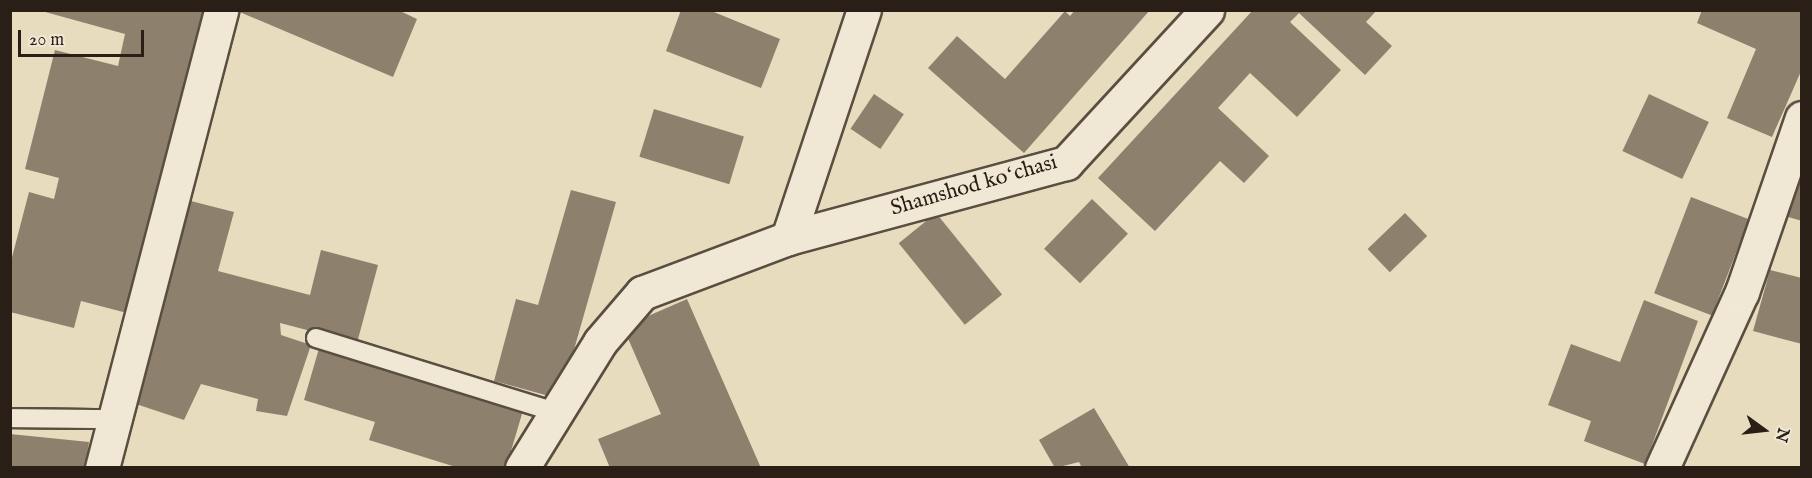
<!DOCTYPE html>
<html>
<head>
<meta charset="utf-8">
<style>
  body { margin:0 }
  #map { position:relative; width:1812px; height:478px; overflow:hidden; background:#e8dcbe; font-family:"IM FELL English",serif }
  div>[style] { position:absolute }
  .building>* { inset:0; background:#8d816e; transform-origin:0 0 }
  .roads { filter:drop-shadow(2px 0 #5a4e41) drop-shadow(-2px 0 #5a4e41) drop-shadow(0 2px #5a4e41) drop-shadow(0 -2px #5a4e41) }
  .service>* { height:18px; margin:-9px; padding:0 9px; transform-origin:9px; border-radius:9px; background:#f0e8d5 }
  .minor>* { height:33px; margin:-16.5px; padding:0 16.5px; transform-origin:16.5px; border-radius:16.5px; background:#f0e8d5 }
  span { translate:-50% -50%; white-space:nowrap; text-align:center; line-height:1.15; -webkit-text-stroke:4.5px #f0e8d5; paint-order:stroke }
  .street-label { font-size:22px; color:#2a1f17 }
  .frame { position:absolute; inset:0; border:12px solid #2a1f17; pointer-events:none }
  .north { position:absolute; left:1734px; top:400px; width:60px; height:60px; -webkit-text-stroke:4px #f0e8d5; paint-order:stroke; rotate:105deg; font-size:16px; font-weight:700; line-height:24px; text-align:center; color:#2a1f17 }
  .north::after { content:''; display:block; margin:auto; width:21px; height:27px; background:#2a1f17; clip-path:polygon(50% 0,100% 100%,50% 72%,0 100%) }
  .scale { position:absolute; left:18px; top:30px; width:126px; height:27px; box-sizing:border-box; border:3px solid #2a1f17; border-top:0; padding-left:8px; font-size:18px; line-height:21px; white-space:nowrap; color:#2a1f17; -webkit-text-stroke:4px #f0e8d5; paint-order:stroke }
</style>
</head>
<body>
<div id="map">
  <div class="building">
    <i style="clip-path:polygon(38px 10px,206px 10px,127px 313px,81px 301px,74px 328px,10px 312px,10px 265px,29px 192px,54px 199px,59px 178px,25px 169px,55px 50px,118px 66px,125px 34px)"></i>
    <i style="clip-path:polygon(235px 10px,398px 10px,417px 19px,393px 77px)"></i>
    <i style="clip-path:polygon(681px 10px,709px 10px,780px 39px,761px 88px,666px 51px)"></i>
    <i style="clip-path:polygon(1075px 10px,1150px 10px,1024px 153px,928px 68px,957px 36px,1005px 79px,1065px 11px,1070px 16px)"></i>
    <i style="clip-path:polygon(1253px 10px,1377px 10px,1366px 22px,1392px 46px,1365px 75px,1299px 13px,1290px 22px,1341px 70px,1297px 117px,1250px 73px,1218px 108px,1269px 156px,1244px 183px,1220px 161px,1155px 231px,1098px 178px)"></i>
    <i style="clip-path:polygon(1702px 10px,1802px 10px,1802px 69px,1772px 137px,1727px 118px,1756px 49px,1697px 23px)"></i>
    <i style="left:874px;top:94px;width:36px;height:42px;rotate:34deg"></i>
    <i style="left:1649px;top:94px;width:66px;height:63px;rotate:25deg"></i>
    <i style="left:654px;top:109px;width:94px;height:50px;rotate:17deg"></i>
    <i style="clip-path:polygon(1802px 158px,1802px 221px,1785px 216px)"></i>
    <i style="clip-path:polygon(571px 190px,616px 202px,560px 399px,494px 381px,516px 299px,538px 305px)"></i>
    <i style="left:1691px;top:197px;width:62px;height:103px;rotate:21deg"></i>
    <i style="clip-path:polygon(179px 198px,234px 212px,218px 271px,310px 295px,321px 250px,378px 265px,357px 343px,280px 323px,281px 335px,311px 345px,287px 416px,256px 411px,258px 399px,201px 384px,184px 420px,127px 401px)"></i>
    <i style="left:1092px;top:199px;width:50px;height:69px;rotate:44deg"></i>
    <i style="left:936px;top:213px;width:105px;height:48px;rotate:51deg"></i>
    <i style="left:1405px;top:213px;width:32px;height:52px;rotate:46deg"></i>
    <i style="clip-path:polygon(1770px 270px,1802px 278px,1802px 344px,1753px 331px)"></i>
    <i style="clip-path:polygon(687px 299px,761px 468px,610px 468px,598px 439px,661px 414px,623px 327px)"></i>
    <i style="clip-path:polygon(1644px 300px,1698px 321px,1645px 464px,1584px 441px,1591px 421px,1548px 405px,1571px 344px,1620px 362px)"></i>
    <i style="clip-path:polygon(320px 345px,524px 407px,506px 468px,459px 468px,369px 440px,375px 422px,304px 400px)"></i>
    <i style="clip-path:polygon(1094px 408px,1130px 468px,1082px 468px,1079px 462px,1055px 468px,1039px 440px)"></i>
    <i style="clip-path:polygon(10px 434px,89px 442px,86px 468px,10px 468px)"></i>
  </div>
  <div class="roads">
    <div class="service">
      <i style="left:316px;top:338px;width:250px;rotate:17.2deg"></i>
      <i style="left:10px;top:418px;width:100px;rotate:0.6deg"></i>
    </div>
    <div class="minor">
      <i style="left:788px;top:238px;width:288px;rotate:-15.1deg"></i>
      <i style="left:1066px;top:163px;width:208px;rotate:-47.3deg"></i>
      <i style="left:102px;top:468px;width:473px;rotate:-75.4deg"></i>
      <i style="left:522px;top:468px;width:148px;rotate:-58.2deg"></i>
      <i style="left:600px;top:342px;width:65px;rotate:-49.4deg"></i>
      <i style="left:642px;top:293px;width:156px;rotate:-20.6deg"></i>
      <i style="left:788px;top:238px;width:240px;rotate:-71.6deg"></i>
      <i style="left:1662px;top:468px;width:193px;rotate:-65.6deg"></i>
      <i style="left:1742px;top:292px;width:184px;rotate:-71deg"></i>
    </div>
  </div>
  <div class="street-label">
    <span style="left:974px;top:186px;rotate:-16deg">Shamshod koʻchasi</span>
  </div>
  <div class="frame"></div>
  <div class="north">N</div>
  <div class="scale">20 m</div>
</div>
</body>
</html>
